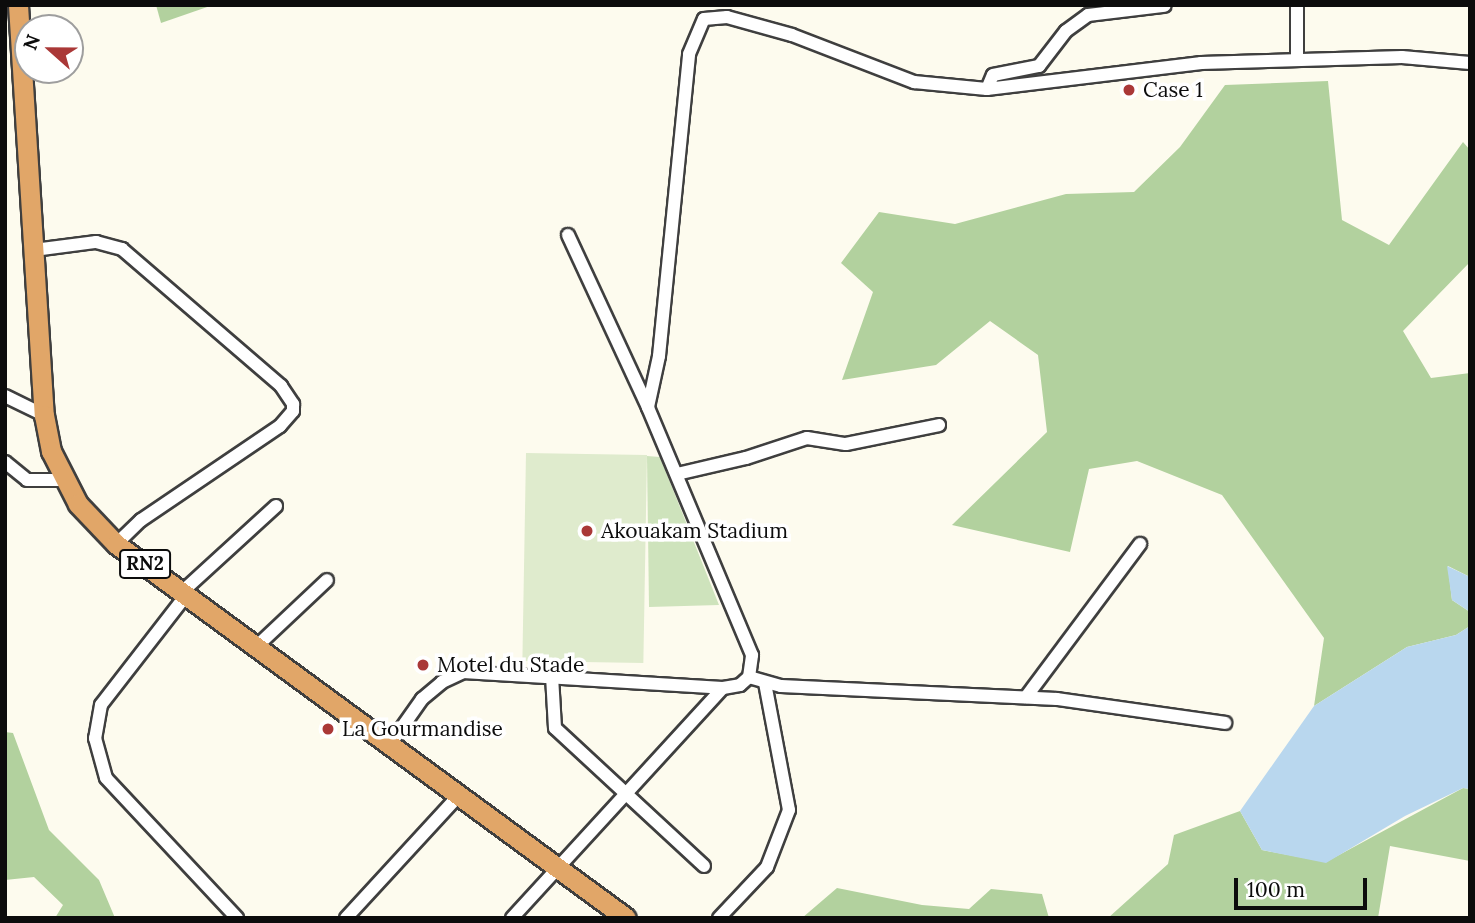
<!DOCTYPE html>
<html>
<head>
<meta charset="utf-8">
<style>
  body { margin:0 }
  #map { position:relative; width:1475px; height:923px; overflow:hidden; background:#fdfbee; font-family:Lora,serif }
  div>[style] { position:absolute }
  .green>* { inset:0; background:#cee3bc }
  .forest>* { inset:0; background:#b2d19e }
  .pitch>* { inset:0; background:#dfebcd; transform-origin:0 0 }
  .water>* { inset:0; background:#b9d7ee }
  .roads { filter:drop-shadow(2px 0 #3f3f3f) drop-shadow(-2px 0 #3f3f3f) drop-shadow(0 2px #3f3f3f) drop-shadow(0 -2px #3f3f3f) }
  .minor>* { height:12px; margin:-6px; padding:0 6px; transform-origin:6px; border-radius:6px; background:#fff }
  .highway>* { height:19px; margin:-9.5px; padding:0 9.5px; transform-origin:9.5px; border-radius:9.5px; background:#e1a668 }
  .dots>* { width:19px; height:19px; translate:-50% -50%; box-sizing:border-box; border:4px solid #fff; border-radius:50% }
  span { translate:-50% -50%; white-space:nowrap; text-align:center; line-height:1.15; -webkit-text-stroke:7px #fff; paint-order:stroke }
  .shield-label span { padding:2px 5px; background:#fff; border:2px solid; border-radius:5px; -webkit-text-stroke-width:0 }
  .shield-label { font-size:19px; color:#0c0c0c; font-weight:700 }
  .poi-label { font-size:21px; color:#0c0c0c }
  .left { translate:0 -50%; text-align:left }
  .frame { position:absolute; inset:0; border:7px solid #0c0c0c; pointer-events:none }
  .north { position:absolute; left:14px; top:14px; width:70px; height:70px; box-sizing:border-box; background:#fff; border:2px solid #9e9e9e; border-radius:50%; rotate:291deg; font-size:19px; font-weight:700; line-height:28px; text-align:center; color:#0c0c0c }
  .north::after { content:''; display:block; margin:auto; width:24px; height:32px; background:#aa3837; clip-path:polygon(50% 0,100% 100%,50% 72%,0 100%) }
  .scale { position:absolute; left:1234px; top:878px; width:133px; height:32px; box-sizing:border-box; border:4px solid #0c0c0c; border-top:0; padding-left:9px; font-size:21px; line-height:24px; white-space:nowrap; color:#0c0c0c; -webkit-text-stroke:5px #fff; paint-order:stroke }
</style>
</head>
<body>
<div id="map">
  <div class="green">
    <i style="clip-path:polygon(647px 456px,660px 457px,719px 605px,649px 607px)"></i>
  </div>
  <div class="forest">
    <i style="clip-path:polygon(156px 5px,213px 5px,161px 23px)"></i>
    <i style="clip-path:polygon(1328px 81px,1342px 220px,1389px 245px,1463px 142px,1470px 150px,1470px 262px,1403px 331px,1431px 378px,1470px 373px,1470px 577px,1448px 566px,1452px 600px,1470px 612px,1470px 626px,1456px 635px,1407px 647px,1314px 706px,1324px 638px,1222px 495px,1137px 461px,1089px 469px,1070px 552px,952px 525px,1047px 432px,1038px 355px,990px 321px,936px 365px,842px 380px,873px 292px,841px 263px,879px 212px,955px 224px,1066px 194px,1134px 192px,1180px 147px,1225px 85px)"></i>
    <i style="clip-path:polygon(5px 732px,13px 733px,49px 830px,99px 880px,115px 918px,55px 918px,63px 905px,34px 877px,5px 880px)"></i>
    <i style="clip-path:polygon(1463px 788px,1470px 789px,1470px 861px,1390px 846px,1378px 918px,1108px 918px,1168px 864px,1174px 835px,1240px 811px,1262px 850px,1326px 862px)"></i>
    <i style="clip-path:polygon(837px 888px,922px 905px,969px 909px,991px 889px,1042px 894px,1049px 918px,802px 918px)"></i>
  </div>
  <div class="pitch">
    <i style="left:526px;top:453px;width:121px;height:208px;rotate:1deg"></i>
  </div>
  <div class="water">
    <i style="clip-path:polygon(1447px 566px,1470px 577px,1470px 612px,1452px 600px)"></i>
    <i style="clip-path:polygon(1470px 626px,1470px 789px,1463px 788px,1405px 816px,1326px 863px,1262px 850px,1240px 811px,1314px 706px,1407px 647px,1456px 635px)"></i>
  </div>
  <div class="roads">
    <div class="minor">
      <i style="left:1297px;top:5px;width:54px;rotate:90deg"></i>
      <i style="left:987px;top:89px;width:15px;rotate:-67deg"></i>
      <i style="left:993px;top:75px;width:47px;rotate:-11.1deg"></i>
      <i style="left:1039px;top:66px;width:44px;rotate:-52.4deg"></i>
      <i style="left:1066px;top:31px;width:27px;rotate:-36deg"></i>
      <i style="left:1088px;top:15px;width:77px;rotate:-6.8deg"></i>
      <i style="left:568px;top:235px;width:190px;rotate:65.1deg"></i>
      <i style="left:34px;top:250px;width:63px;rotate:-7.4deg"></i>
      <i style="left:96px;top:242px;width:27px;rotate:15deg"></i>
      <i style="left:122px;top:249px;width:210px;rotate:40.7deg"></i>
      <i style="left:281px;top:386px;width:22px;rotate:56deg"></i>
      <i style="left:293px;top:404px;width:7px;rotate:90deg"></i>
      <i style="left:293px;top:411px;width:20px;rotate:131deg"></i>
      <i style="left:280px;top:426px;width:168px;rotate:145.9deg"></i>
      <i style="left:141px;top:520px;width:35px;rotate:136deg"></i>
      <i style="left:5px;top:396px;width:43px;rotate:26deg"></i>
      <i style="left:5px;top:462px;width:28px;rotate:39deg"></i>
      <i style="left:27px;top:480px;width:36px"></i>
      <i style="left:677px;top:474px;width:71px;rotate:-13.1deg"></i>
      <i style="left:746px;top:458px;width:64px;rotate:-18.2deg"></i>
      <i style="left:807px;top:438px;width:39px;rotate:9deg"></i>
      <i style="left:846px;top:444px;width:95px;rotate:-11.5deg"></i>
      <i style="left:183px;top:591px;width:126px;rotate:-42.4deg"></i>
      <i style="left:187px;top:594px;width:140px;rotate:127.8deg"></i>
      <i style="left:101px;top:705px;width:34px;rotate:100deg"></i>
      <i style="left:95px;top:738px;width:41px;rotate:74.6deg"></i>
      <i style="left:106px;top:778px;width:192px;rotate:46.9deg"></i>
      <i style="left:257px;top:646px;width:96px;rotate:-43.3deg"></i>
      <i style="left:552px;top:676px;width:52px;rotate:86.7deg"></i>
      <i style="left:555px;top:728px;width:203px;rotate:42.8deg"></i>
      <i style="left:749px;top:677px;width:33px;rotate:16deg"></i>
      <i style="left:781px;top:686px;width:276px;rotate:2.7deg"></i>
      <i style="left:1057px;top:699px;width:170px;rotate:8.1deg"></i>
      <i style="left:1026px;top:697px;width:191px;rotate:-53.3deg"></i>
      <i style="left:391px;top:743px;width:54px;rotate:-54.8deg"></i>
      <i style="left:422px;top:699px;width:26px;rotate:-40deg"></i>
      <i style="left:442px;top:682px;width:23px;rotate:-25deg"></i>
      <i style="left:463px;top:672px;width:260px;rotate:3.5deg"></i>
      <i style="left:723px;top:688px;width:17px;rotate:-10deg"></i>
      <i style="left:740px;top:685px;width:12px;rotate:-42deg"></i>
      <i style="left:749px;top:677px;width:22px;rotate:-82deg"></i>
      <i style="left:752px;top:655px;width:269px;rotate:-112.8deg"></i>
      <i style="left:648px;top:407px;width:52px;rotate:-77.8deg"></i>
      <i style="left:659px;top:356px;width:303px;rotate:-84.3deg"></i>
      <i style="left:689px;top:54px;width:38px;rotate:-67deg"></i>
      <i style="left:704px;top:19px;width:23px;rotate:-5deg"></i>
      <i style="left:727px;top:17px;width:67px;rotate:15.5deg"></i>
      <i style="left:792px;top:35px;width:131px;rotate:21.1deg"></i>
      <i style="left:914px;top:82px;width:73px;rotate:5.5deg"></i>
      <i style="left:987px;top:89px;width:216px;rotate:-6.9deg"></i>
      <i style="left:1201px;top:63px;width:201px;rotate:-1.7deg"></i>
      <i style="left:1402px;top:57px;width:68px;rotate:5deg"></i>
      <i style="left:346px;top:918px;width:167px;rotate:-47.4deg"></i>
      <i style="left:512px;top:918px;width:312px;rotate:-47.5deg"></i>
      <i style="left:719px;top:918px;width:70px;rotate:-46.7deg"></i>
      <i style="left:767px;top:867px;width:61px;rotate:-68.9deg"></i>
      <i style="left:789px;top:810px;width:129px;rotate:-100.7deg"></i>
    </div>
    <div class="highway">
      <i style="left:18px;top:5px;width:411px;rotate:86.4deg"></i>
      <i style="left:44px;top:415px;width:37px;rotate:79deg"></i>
      <i style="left:51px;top:451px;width:59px;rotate:63deg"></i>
      <i style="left:78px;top:504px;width:55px;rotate:46.5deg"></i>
      <i style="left:116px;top:544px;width:632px;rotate:36.25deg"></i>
    </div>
  </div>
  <div class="dots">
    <i style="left:1129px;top:90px;background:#aa3837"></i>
    <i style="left:587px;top:531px;background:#aa3837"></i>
    <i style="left:423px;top:665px;background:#aa3837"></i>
    <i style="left:328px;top:729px;background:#aa3837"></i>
  </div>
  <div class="shield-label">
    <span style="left:145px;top:564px">RN2</span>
  </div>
  <div class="poi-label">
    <span class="left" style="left:1143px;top:90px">Case 1</span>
    <span class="left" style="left:601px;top:531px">Akouakam Stadium</span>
    <span class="left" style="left:437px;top:665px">Motel du Stade</span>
    <span class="left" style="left:342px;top:729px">La Gourmandise</span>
  </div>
  <div class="frame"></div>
  <div class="north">N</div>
  <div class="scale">100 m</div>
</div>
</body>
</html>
